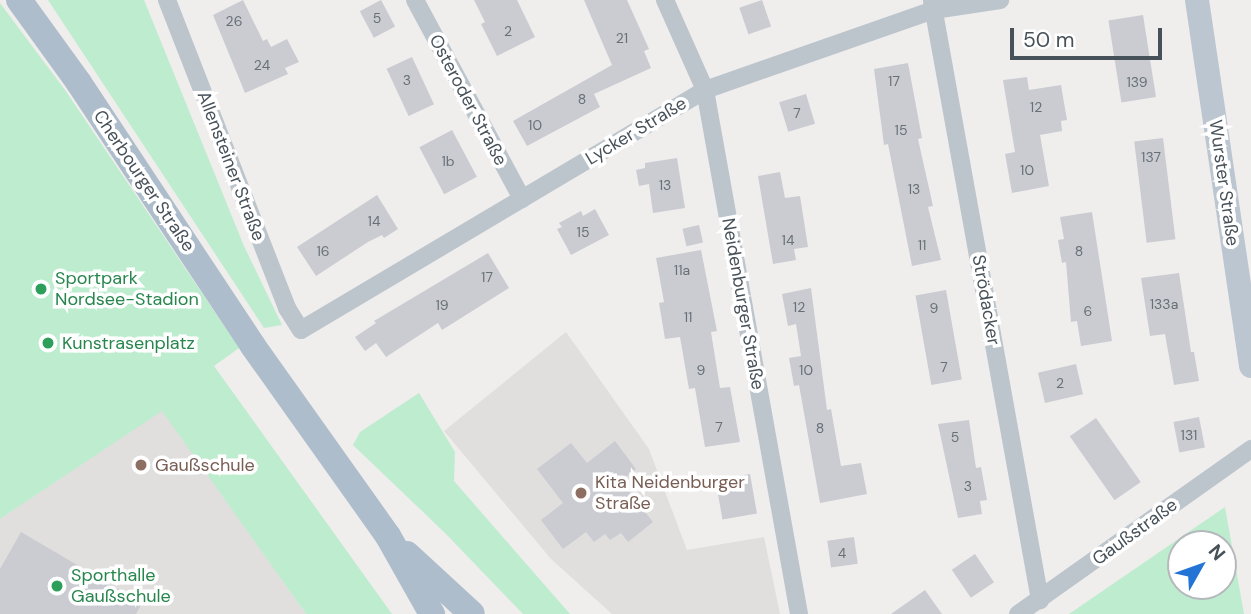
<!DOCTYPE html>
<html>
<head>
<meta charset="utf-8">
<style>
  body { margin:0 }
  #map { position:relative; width:1251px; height:614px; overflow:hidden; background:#f0eded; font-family:"DM Sans",sans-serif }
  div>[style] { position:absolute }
  .education>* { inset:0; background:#e1dede }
  .green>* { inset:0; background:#bdecce }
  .building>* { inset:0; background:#caccd2; transform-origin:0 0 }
  .street>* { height:18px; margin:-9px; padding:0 9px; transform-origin:9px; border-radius:9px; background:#bcc5cc }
  .secondary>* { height:24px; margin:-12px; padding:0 12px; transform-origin:12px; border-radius:12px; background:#bcc6d0 }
  .primary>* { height:26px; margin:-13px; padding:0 13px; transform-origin:13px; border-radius:13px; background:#aebdcb }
  .dots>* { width:19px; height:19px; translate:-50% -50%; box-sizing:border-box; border:4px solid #fff; border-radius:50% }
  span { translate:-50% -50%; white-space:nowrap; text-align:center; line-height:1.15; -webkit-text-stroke:7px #fff; paint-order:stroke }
  .number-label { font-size:14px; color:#687077 }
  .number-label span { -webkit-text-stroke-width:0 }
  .street-label { font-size:18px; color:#475159 }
  .leisure-label { font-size:18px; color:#27864d }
  .left { translate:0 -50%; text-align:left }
  .education-label { font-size:18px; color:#785e54 }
  .north { position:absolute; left:1167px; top:530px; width:70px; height:70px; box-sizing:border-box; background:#fff; border:2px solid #b5b9bd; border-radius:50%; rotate:50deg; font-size:19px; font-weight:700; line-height:28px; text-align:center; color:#475159 }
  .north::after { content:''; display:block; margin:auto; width:24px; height:32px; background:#2374d4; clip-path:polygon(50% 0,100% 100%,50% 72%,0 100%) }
  .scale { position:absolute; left:1010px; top:28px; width:152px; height:32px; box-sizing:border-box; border:4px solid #475159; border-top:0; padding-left:9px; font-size:21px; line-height:24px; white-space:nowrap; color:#475159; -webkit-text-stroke:5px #fff; paint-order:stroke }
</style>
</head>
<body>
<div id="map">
  <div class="education">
    <i style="clip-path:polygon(566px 332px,649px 449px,687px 550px,764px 537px,780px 614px,612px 614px,551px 559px,444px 431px)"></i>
    <i style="clip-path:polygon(162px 410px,306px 614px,0 614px,0 519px)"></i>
  </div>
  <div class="green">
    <i style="clip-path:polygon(48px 0,144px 0,244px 246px,282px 325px,264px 328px)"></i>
    <i style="clip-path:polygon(0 3px,65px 90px,239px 348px,214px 366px,392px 614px,306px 614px,162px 411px,0 519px)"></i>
    <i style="clip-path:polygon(419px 393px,455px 452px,454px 481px,570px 614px,523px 614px,445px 533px,353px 445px,360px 432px)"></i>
    <i style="clip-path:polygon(evenodd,1225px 507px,1244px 614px,1069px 614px,1225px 507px,1181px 544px,1223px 544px,1223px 586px,1181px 586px,1181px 544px)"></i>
  </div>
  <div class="building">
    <i style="clip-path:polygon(243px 0,263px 41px,267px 39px,271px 47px,287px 39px,299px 62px,285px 68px,288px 74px,245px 93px,213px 15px)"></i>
    <i style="left:381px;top:0;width:30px;height:24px;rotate:62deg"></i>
    <i style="clip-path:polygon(474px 0,517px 0,535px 37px,497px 56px,481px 24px,485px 22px)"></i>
    <i style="clip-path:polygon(584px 0,627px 0,649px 49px,644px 51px,651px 68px,594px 94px,600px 107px,527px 146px,513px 121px,612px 65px)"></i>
    <i style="left:762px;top:0;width:28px;height:24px;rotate:71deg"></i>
    <i style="left:1143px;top:15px;width:83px;height:35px;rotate:81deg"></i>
    <i style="left:412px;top:57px;width:52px;height:28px;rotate:65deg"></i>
    <i style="clip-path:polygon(908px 63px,922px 138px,918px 139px,933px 206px,928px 207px,941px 260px,912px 266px,888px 144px,884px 145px,874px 69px)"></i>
    <i style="clip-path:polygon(1027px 77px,1029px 90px,1061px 85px,1067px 120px,1061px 121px,1062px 131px,1040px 135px,1049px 186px,1012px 193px,1005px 154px,1015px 152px,1003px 80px)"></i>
    <i style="left:806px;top:94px;width:31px;height:28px;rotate:73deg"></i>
    <i style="left:452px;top:130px;width:53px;height:37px;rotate:62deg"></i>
    <i style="left:1163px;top:138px;width:102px;height:29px;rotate:83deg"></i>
    <i style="clip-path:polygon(677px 158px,685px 208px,653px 213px,649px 184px,639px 186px,636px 170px,645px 168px,645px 163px)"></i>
    <i style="clip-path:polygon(780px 172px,785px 198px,800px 196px,808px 247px,794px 249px,796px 260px,773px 264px,758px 176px)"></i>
    <i style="clip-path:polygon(377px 195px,398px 229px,384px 238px,382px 235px,368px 242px,316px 276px,297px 247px)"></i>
    <i style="clip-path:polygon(595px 209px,609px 235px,571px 255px,557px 229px,562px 227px,559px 223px,581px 211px,583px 216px)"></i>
    <i style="clip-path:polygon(1092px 212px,1112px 341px,1081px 346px,1077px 321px,1071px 322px,1066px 262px,1062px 263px,1058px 240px,1064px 239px,1060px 217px)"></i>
    <i style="left:699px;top:225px;width:18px;height:17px;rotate:77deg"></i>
    <i style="clip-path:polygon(701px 250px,717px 331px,711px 332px,720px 388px,730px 387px,740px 442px,705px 447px,695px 388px,689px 389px,680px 337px,665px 339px,659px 303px,664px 302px,656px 258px)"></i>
    <i style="clip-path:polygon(488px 253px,509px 288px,442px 330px,438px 323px,386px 357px,376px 343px,365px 351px,355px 337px,376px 323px,374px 321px)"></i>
    <i style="clip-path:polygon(1179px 273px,1191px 352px,1194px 352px,1199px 381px,1174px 385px,1165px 334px,1150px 336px,1141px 278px)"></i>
    <i style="clip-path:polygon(811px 288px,827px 410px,831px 409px,841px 466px,861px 463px,867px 494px,820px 503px,799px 385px,794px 386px,789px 358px,801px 356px,796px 324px,788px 326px,782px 294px)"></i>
    <i style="left:946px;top:290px;width:91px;height:31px;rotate:80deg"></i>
    <i style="left:1076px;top:364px;width:31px;height:39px;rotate:77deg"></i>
    <i style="left:1199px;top:417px;width:31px;height:26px;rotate:79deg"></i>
    <i style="left:1096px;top:418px;width:78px;height:32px;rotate:55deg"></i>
    <i style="clip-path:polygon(969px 420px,976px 468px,981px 467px,987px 500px,980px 501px,982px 514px,958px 518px,938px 424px)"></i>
    <i style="clip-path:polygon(615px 441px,636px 469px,621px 481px,653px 522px,628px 542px,621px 533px,610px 540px,605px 534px,594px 542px,586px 532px,563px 549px,541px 520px,563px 503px,537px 469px,571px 443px,587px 463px)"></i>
    <i style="left:750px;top:474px;width:40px;height:35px;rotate:80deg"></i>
    <i style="clip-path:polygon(21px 532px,142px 603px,136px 614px,0 614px,0 569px)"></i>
    <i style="left:854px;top:537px;width:27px;height:27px;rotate:82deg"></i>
    <i style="left:975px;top:554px;width:34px;height:28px;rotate:56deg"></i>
    <i style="clip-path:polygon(925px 590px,942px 614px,891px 614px)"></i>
  </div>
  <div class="street">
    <i style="left:167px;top:0;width:331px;rotate:68.7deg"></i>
    <i style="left:287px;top:308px;width:26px;rotate:58deg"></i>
    <i style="left:301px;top:330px;width:470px;rotate:-30.7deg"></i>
    <i style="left:705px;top:90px;width:243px;rotate:-19.3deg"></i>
    <i style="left:934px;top:10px;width:67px;rotate:-8.6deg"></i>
    <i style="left:415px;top:0;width:226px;rotate:61.7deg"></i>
    <i style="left:665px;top:0;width:98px;rotate:66deg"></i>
    <i style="left:705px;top:90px;width:532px;rotate:79.83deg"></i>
    <i style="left:932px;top:1px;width:609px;rotate:79.78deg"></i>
    <i style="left:1018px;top:614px;width:286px;rotate:-35.3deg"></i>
  </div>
  <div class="secondary">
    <i style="left:1197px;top:0;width:370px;rotate:81.6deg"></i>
  </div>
  <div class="primary">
    <i style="left:19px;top:0;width:102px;rotate:54.1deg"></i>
    <i style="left:79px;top:83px;width:315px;rotate:56.5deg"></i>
    <i style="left:253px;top:346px;width:233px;rotate:54.6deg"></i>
    <i style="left:388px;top:536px;width:90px;rotate:60.6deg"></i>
    <i style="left:407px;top:554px;width:88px;rotate:42.7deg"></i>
  </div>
  <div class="dots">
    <i style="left:41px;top:289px;background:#2e9e5b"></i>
    <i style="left:48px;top:343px;background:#2e9e5b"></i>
    <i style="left:141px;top:465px;background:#8d6e63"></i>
    <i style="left:581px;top:493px;background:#8d6e63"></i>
    <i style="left:57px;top:586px;background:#2e9e5b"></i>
  </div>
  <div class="number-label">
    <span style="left:377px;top:18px">5</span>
    <span style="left:234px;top:21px">26</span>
    <span style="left:508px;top:31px">2</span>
    <span style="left:622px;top:38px">21</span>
    <span style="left:262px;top:65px">24</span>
    <span style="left:407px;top:80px">3</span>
    <span style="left:894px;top:81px">17</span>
    <span style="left:1137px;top:82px">139</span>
    <span style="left:582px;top:99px">8</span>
    <span style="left:1036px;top:107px">12</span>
    <span style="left:797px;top:113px">7</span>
    <span style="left:535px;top:125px">10</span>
    <span style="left:901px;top:130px">15</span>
    <span style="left:1151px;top:157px">137</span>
    <span style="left:448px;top:161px">1b</span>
    <span style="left:1027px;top:170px">10</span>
    <span style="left:665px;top:185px">13</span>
    <span style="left:914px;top:189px">13</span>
    <span style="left:374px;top:221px">14</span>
    <span style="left:583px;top:232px">15</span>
    <span style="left:788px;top:240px">14</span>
    <span style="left:922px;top:245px">11</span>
    <span style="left:323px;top:251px">16</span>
    <span style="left:1079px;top:251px">8</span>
    <span style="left:682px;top:270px">11a</span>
    <span style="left:487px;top:277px">17</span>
    <span style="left:1164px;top:304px">133a</span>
    <span style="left:442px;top:305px">19</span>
    <span style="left:799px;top:307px">12</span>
    <span style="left:934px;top:308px">9</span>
    <span style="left:1088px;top:311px">6</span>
    <span style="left:688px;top:317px">11</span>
    <span style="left:944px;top:367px">7</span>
    <span style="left:701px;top:370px">9</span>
    <span style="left:806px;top:370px">10</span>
    <span style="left:1060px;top:383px">2</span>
    <span style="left:719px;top:427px">7</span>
    <span style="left:820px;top:428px">8</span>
    <span style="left:1189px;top:435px">131</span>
    <span style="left:955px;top:437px">5</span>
    <span style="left:968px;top:486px">3</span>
    <span style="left:842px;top:553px">4</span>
  </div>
  <div class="street-label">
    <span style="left:468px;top:100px;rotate:62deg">Osteroder Straße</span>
    <span style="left:636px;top:131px;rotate:-31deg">Lycker Straße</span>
    <span style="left:231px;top:166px;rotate:69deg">Allensteiner Straße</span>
    <span style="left:144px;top:181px;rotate:56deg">Cherbourger Straße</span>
    <span style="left:1224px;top:183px;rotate:82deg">Wurster Straße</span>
    <span style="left:986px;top:300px;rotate:80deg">Strödacker</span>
    <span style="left:743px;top:304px;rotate:80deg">Neidenburger Straße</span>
    <span style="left:1135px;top:532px;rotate:-36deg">Gaußstraße</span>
  </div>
  <div class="leisure-label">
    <span class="left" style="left:55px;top:289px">Sportpark<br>Nordsee-Stadion</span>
    <span class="left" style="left:62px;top:343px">Kunstrasenplatz</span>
    <span class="left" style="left:71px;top:586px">Sporthalle<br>Gaußschule</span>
  </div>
  <div class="education-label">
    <span class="left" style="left:155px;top:465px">Gaußschule</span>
    <span class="left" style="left:595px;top:493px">Kita Neidenburger<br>Straße</span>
  </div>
  <div class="north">N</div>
  <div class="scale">50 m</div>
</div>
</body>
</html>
